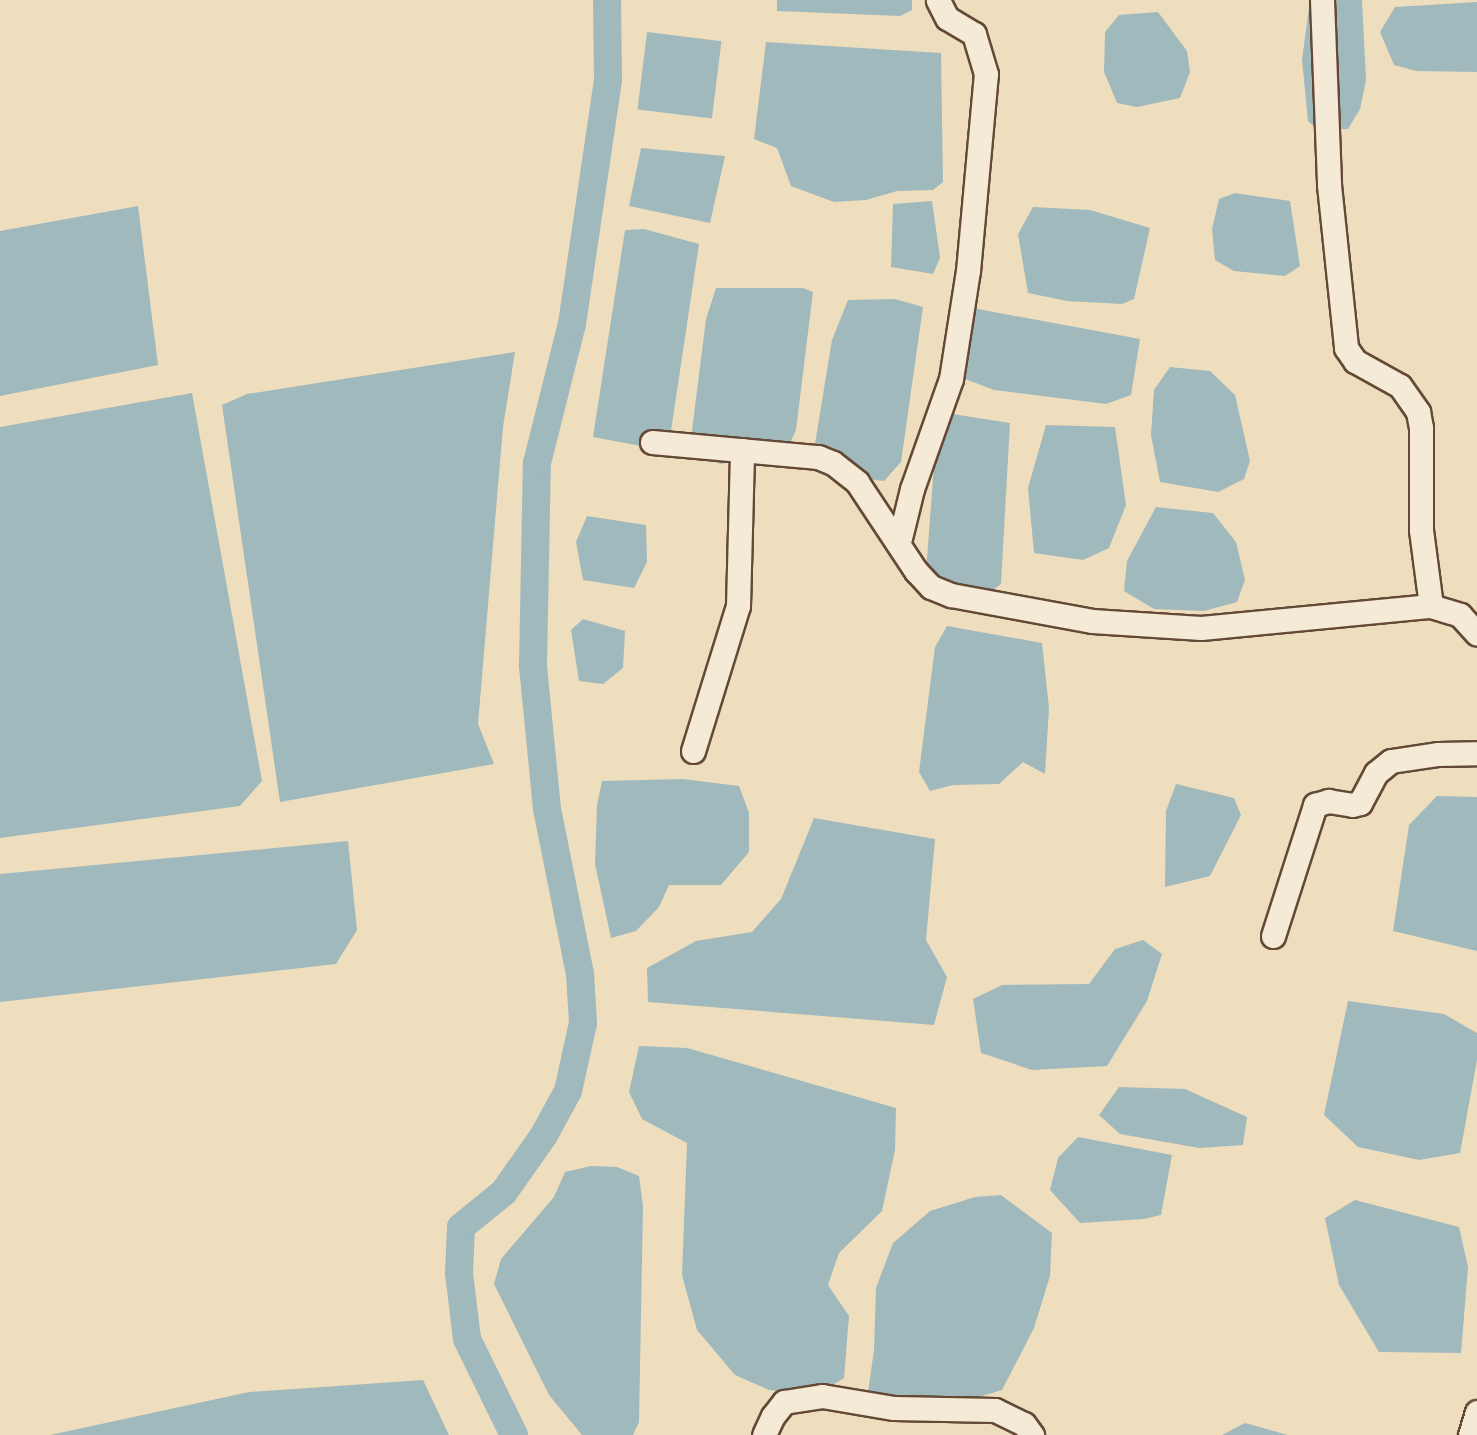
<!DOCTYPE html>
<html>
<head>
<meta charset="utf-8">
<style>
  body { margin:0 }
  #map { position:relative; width:1477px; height:1435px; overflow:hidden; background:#efdebe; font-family:"Libre Bodoni",serif }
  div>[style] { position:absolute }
  .water>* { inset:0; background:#a0b9bd; transform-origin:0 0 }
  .canal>* { height:28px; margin:-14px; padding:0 14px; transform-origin:14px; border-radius:14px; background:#a0b9bd }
  .roads { filter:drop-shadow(2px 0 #644936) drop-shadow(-2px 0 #644936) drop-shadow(0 2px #644936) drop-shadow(0 -2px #644936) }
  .street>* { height:23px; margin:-11.5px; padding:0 11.5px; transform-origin:11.5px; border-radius:11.5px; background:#f5ead5 }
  span { translate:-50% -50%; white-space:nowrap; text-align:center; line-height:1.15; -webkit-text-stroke:5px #f5ead5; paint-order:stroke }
</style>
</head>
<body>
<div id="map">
  <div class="water">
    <i style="clip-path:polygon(777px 0,912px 0,912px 10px,900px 16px,777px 11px)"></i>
    <i style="clip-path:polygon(1310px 0,1362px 0,1366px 80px,1360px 109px,1348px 129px,1318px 130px,1308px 121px,1302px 60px)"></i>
    <i style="clip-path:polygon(1477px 2px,1477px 72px,1416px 71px,1394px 65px,1380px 32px,1395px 7px)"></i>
    <i style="clip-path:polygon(1158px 12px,1187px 51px,1190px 72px,1180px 98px,1137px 107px,1117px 103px,1104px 72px,1105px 32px,1119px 15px)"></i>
    <i style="left:647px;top:32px;width:75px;height:78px;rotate:7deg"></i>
    <i style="clip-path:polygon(766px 42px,941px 53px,943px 182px,933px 190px,897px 191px,866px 200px,834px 202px,791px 186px,777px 148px,754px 139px)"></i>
    <i style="clip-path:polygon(641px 148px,725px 156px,710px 223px,629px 206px)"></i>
    <i style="clip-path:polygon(1235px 193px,1290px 201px,1300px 266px,1285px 276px,1234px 271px,1215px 260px,1212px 229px,1219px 199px)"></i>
    <i style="clip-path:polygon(932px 201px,940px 258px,933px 274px,891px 267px,893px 204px)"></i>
    <i style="clip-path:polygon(138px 206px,158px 365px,0 396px,0 231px)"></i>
    <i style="clip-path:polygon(1033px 207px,1090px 210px,1150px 228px,1134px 299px,1122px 304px,1067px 301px,1028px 293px,1018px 234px)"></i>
    <i style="clip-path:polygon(644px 229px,699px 244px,668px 451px,593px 437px,625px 230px)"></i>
    <i style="clip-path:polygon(716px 288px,803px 288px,813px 292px,796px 430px,785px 454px,748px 456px,721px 464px,689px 454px,706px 319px)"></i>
    <i style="clip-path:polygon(895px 299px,923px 307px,901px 462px,884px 481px,842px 476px,813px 456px,832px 340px,848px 300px)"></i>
    <i style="clip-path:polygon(967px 307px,1140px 339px,1131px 395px,1106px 404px,994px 390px,960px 377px)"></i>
    <i style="clip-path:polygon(515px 352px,503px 427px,478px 724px,494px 764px,280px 802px,222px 405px,247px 394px)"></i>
    <i style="clip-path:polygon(1170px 367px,1210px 371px,1235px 395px,1250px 461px,1244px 479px,1218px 492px,1160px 482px,1151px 435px,1154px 390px)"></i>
    <i style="clip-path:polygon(192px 393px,262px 781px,240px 806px,0 838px,0 427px)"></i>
    <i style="clip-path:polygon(953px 414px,1010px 423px,1001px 584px,984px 597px,950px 587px,926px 572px,934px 466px)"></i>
    <i style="clip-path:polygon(1046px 425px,1115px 427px,1126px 505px,1109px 548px,1083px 560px,1034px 553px,1028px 488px)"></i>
    <i style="clip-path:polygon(1156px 507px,1213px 513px,1236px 542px,1245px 580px,1237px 602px,1204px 611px,1154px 609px,1124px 591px,1127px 561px)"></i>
    <i style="clip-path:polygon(587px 516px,646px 525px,647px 562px,634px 588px,583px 580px,576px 542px)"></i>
    <i style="clip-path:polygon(583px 619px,625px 631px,623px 668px,603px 684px,579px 681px,571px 630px)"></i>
    <i style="clip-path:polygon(947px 626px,1042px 643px,1049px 708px,1045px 774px,1023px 762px,999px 784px,953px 785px,930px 791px,919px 772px,935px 647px)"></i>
    <i style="clip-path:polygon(683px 779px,739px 786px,749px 813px,749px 852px,721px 885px,669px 885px,659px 907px,636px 931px,611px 938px,595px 864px,597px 805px,602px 781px)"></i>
    <i style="clip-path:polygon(1176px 784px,1234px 798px,1241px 815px,1210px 876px,1165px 887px,1166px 811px)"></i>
    <i style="clip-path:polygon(1437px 796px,1477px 797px,1477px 951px,1393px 931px,1409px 825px)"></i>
    <i style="clip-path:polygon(814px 818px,935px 839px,926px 940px,947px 977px,934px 1025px,648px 1002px,647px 968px,696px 941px,752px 932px,781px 899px)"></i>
    <i style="clip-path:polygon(348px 841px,357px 930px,336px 964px,0 1002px,0 874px)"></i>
    <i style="clip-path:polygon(1143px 940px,1162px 954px,1147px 1001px,1107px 1066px,1032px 1070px,981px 1053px,973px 999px,1002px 985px,1089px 984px,1115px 949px)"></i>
    <i style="clip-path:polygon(1348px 1001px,1444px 1014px,1477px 1033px,1477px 1060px,1460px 1153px,1419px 1160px,1358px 1147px,1324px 1115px)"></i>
    <i style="clip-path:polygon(639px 1046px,687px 1048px,896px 1108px,895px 1150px,882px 1211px,839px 1253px,828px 1285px,849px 1316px,844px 1378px,825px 1390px,793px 1393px,769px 1390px,735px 1375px,697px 1330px,682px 1275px,687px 1143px,642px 1119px,629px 1092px)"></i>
    <i style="clip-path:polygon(1119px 1087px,1185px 1089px,1247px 1117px,1243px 1145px,1199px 1148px,1120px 1134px,1099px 1115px)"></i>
    <i style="clip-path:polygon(1078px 1137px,1172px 1155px,1161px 1215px,1144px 1219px,1080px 1223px,1050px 1190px,1058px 1158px)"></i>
    <i style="clip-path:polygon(591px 1166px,617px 1167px,639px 1176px,643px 1206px,639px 1422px,633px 1435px,582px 1435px,549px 1395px,494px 1284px,501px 1259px,554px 1197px,565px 1172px)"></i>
    <i style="clip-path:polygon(1001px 1195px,1052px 1233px,1050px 1276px,1034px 1328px,1002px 1390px,949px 1406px,868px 1392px,874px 1350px,876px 1288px,893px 1243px,930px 1211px,975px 1197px)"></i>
    <i style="clip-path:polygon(1355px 1200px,1459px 1227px,1468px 1267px,1461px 1353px,1379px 1352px,1339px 1285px,1325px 1218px)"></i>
    <i style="clip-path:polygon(423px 1380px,449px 1435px,50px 1435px,249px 1392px)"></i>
    <i style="clip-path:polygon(1245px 1423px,1288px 1435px,1222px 1435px)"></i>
  </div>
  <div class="canal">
    <i style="left:514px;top:1435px;width:107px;rotate:-116.1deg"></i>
    <i style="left:467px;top:1339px;width:66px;rotate:-96.9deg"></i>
    <i style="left:459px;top:1273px;width:46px;rotate:-87.5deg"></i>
    <i style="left:461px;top:1227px;width:55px;rotate:-39.1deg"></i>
    <i style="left:504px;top:1192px;width:70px;rotate:-54.9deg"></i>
    <i style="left:544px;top:1135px;width:50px;rotate:-61.4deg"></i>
    <i style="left:568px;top:1091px;width:70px;rotate:-77.6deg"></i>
    <i style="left:583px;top:1023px;width:49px;rotate:-93.5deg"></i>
    <i style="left:580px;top:974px;width:168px;rotate:-101.3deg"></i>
    <i style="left:547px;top:809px;width:145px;rotate:-95.6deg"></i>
    <i style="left:533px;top:665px;width:202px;rotate:-88.9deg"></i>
    <i style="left:537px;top:463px;width:143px;rotate:-75.9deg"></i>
    <i style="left:572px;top:324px;width:248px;rotate:-81.6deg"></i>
    <i style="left:608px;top:79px;width:79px;rotate:-90.7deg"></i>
  </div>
  <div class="roads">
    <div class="street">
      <i style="left:1322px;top:0;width:185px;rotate:87.8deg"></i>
      <i style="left:1329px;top:185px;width:164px;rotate:84deg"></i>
      <i style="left:1346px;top:348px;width:16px;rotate:55deg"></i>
      <i style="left:1355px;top:361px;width:51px;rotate:29.1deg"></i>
      <i style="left:1400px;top:386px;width:32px;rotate:55deg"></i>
      <i style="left:1418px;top:412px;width:16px;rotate:79deg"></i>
      <i style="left:1421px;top:428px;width:102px;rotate:90deg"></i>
      <i style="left:1421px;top:530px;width:77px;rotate:82.5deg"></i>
      <i style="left:652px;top:442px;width:167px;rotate:5.2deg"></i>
      <i style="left:818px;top:457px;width:16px;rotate:22deg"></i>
      <i style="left:833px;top:463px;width:31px;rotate:38deg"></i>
      <i style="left:857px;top:482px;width:107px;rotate:56.5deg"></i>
      <i style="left:916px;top:571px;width:22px;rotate:47deg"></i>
      <i style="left:931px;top:587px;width:22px;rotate:22deg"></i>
      <i style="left:951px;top:595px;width:143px;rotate:10.4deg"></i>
      <i style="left:1092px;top:621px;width:109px;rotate:3.7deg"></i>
      <i style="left:1201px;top:628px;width:231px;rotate:-5.5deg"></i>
      <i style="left:1431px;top:606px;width:30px;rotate:17deg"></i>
      <i style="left:1460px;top:615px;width:25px;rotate:48deg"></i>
      <i style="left:899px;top:542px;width:55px;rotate:-76.2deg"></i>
      <i style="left:912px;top:489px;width:117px;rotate:-70.5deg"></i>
      <i style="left:951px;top:379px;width:109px;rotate:-81.1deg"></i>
      <i style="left:968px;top:271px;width:198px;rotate:-84.8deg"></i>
      <i style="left:986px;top:74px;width:42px;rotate:-106.7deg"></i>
      <i style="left:974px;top:34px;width:31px;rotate:-149deg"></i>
      <i style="left:947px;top:18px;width:20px;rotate:-117deg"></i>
      <i style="left:693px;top:751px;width:152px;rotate:-72.8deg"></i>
      <i style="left:738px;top:606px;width:156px;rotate:-88.5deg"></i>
      <i style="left:1273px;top:936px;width:138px;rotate:-72.2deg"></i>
      <i style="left:1315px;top:805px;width:14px;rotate:-17deg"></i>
      <i style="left:1328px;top:801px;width:24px;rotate:9deg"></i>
      <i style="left:1352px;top:805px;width:8px;rotate:-14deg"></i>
      <i style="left:1360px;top:803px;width:34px;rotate:-62deg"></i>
      <i style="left:1376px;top:773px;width:19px;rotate:-39deg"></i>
      <i style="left:1391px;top:761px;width:48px;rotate:-8.5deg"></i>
      <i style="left:1438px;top:754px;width:39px;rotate:-1deg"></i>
      <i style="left:764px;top:1435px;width:21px;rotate:-65deg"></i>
      <i style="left:773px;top:1416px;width:18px;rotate:-52deg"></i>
      <i style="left:784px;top:1402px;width:38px;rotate:-9deg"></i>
      <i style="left:822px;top:1396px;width:73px;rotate:9.5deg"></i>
      <i style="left:894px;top:1408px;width:101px;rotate:1.1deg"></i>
      <i style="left:995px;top:1410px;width:32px;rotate:26deg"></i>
      <i style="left:1024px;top:1424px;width:14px;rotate:54deg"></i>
      <i style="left:1470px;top:1435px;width:24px;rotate:-73deg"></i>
    </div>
  </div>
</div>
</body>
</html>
